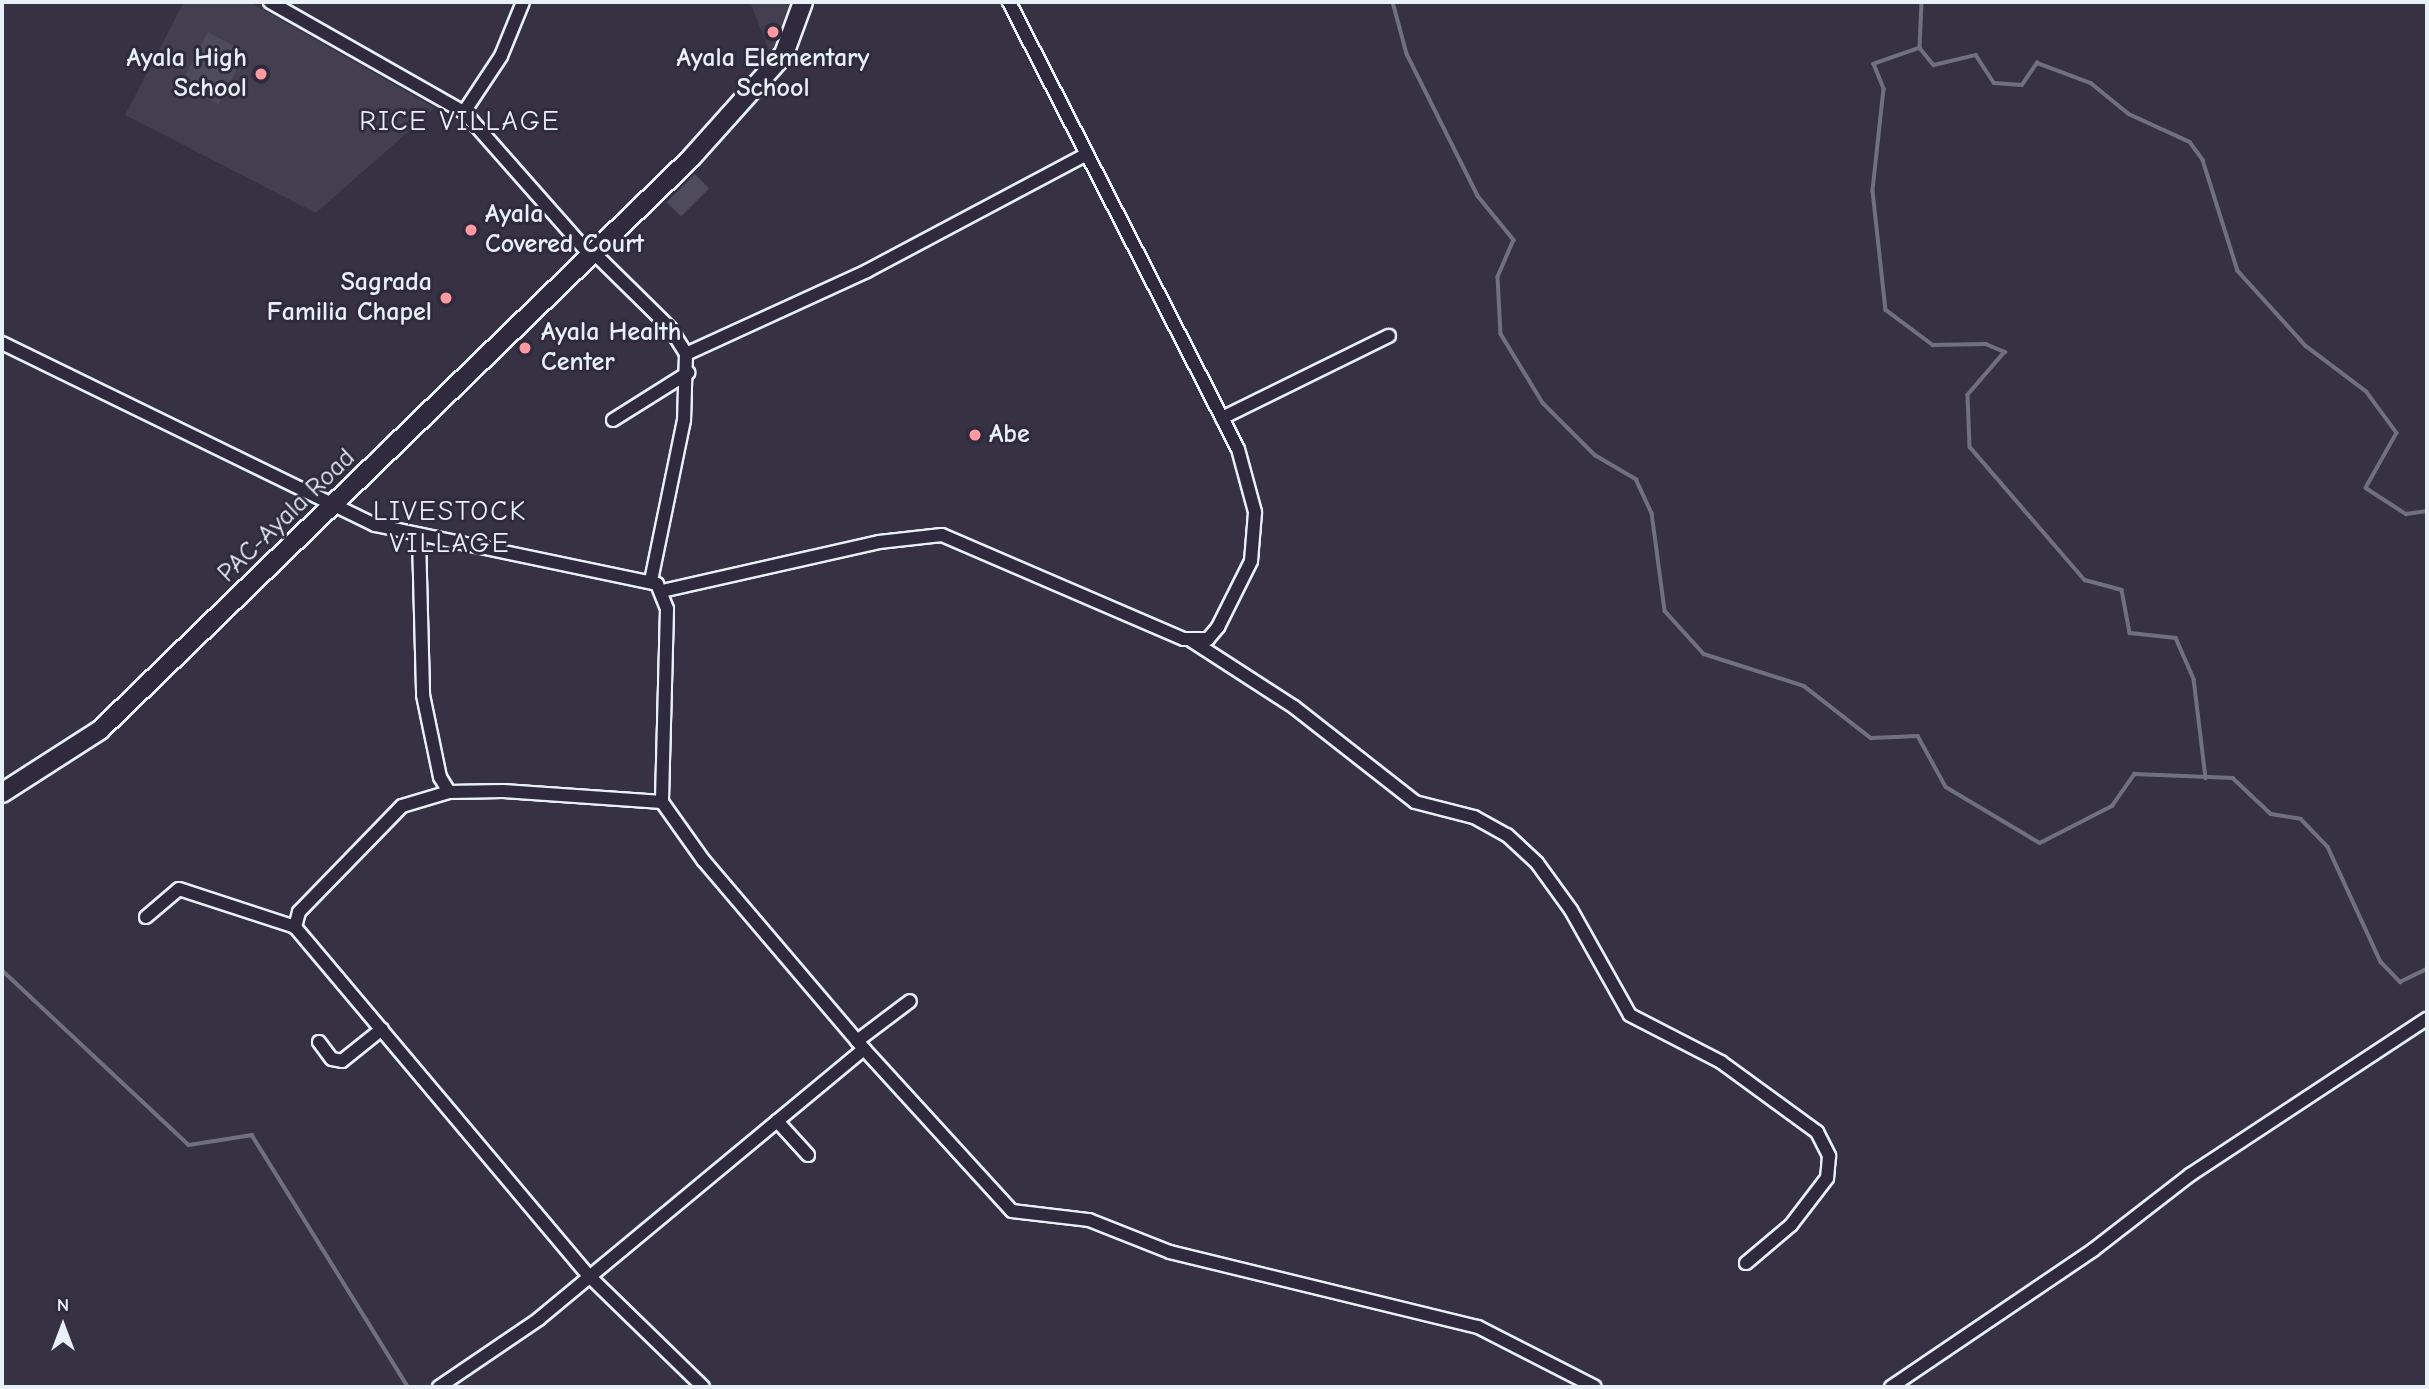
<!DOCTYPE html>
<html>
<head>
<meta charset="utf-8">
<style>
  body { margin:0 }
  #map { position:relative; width:2429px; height:1389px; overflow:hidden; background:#363244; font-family:"Comic Neue",sans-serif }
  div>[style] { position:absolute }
  .built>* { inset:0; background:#433f51 }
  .green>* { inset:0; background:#4d4b5c; transform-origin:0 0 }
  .stream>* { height:3.5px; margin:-1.75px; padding:0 1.75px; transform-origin:1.75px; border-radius:1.75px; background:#70717f }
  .roads { filter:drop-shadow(2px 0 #e8f1f8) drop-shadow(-2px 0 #e8f1f8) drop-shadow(0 2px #e8f1f8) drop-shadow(0 -2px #e8f1f8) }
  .street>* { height:12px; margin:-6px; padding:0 6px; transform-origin:6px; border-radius:6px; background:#2f2a3d }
  .secondary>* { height:18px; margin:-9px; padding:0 9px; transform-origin:9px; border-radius:9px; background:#2f2a3d }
  .dots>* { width:19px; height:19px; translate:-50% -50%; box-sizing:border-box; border:4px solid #2f2a3d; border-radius:50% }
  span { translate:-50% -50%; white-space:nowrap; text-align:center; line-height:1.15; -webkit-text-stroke:6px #2f2a3d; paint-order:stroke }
  .poi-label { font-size:26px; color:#e8f1f8; font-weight:700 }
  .right { translate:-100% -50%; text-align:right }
  .left { translate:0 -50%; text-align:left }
  .street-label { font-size:26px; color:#e8f1f8 }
  .neighbourhood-label { font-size:28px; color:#e8f1f8; letter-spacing:2px }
  .frame { position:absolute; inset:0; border:4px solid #e8f1f8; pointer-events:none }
  .north { position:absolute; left:28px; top:1291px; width:70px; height:70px; -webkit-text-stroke:5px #2f2a3d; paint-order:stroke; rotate:0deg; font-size:19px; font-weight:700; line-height:28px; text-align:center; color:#e8f1f8 }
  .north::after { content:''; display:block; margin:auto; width:24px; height:32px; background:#e8f1f8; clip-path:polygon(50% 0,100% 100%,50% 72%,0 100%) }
</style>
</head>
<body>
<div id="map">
  <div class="built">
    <i style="clip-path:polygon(184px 2px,250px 2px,435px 108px,316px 213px,125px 115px)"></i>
    <i style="clip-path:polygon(750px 2px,798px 2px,772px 58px)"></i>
  </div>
  <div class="green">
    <i style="left:208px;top:32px;width:43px;height:59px;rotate:28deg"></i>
    <i style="left:695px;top:174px;width:20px;height:40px;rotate:45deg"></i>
  </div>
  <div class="stream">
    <i style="left:1393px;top:2px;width:54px;rotate:74.9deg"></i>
    <i style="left:1407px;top:54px;width:159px;rotate:63.4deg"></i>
    <i style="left:1478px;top:196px;width:57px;rotate:50.7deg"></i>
    <i style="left:1514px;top:240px;width:40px;rotate:113.4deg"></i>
    <i style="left:1498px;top:277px;width:57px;rotate:87deg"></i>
    <i style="left:1501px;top:334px;width:81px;rotate:58.7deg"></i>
    <i style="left:1543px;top:403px;width:74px;rotate:45deg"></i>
    <i style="left:1595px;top:455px;width:48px;rotate:30.3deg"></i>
    <i style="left:1636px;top:479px;width:38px;rotate:65deg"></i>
    <i style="left:1652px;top:513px;width:99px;rotate:82.4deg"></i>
    <i style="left:1665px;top:611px;width:58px;rotate:47.8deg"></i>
    <i style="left:1704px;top:654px;width:105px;rotate:17.7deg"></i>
    <i style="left:1804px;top:686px;width:85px;rotate:37.8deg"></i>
    <i style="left:1871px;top:738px;width:47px;rotate:-2.4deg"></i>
    <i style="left:1918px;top:736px;width:58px;rotate:61.2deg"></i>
    <i style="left:1946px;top:787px;width:109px;rotate:30.8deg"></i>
    <i style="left:2040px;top:843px;width:81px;rotate:-27.2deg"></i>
    <i style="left:2112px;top:806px;width:39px;rotate:-55deg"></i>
    <i style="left:2134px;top:774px;width:99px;rotate:2.3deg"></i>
    <i style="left:2233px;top:778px;width:52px;rotate:43.5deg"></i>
    <i style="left:2271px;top:814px;width:30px;rotate:9deg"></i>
    <i style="left:2301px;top:819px;width:39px;rotate:46deg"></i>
    <i style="left:2328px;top:847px;width:127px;rotate:65.3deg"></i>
    <i style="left:2381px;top:962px;width:28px;rotate:46deg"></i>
    <i style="left:2400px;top:982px;width:30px;rotate:-26deg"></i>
    <i style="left:1922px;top:2px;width:46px;rotate:92.5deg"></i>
    <i style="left:1920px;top:48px;width:22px;rotate:51deg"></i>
    <i style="left:1934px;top:65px;width:43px;rotate:-13.4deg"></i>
    <i style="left:1976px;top:55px;width:33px;rotate:57deg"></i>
    <i style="left:1994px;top:83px;width:28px;rotate:4deg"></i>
    <i style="left:2022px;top:85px;width:27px;rotate:-56deg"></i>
    <i style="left:2037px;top:63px;width:58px;rotate:20.3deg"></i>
    <i style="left:2091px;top:83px;width:49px;rotate:39.2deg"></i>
    <i style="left:2129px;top:114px;width:67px;rotate:24.7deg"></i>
    <i style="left:2190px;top:142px;width:22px;rotate:54deg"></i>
    <i style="left:2203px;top:160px;width:116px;rotate:72.5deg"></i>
    <i style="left:2238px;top:271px;width:101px;rotate:47.8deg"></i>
    <i style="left:2306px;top:346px;width:75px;rotate:36.9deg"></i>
    <i style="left:2366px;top:391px;width:52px;rotate:53.6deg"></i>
    <i style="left:2397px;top:433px;width:63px;rotate:119.4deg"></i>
    <i style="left:2366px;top:488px;width:48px;rotate:33deg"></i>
    <i style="left:2406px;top:514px;width:21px;rotate:-8deg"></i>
    <i style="left:1920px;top:48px;width:49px;rotate:160.8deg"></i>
    <i style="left:1874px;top:64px;width:27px;rotate:68deg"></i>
    <i style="left:1884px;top:89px;width:103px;rotate:96.2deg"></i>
    <i style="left:1873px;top:191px;width:120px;rotate:83.8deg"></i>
    <i style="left:1886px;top:310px;width:59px;rotate:36.7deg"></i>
    <i style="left:1933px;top:345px;width:53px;rotate:-1.1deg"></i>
    <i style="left:1986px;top:344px;width:21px;rotate:23deg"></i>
    <i style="left:2005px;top:352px;width:57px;rotate:130.7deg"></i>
    <i style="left:1968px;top:395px;width:52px;rotate:87.8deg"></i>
    <i style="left:1970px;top:447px;width:176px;rotate:49.2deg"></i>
    <i style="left:2085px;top:580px;width:38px;rotate:15deg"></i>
    <i style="left:2122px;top:590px;width:44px;rotate:79.5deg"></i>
    <i style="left:2130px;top:633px;width:46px;rotate:6.2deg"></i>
    <i style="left:2176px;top:638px;width:45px;rotate:66.3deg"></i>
    <i style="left:2194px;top:679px;width:100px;rotate:83.1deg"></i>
    <i style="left:2px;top:970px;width:256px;rotate:43.1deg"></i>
    <i style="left:189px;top:1145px;width:64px;rotate:-9deg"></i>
    <i style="left:252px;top:1135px;width:296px;rotate:58.2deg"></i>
  </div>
  <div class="roads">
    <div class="street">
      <i style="left:270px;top:2px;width:223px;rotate:29.6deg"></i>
      <i style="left:464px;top:112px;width:191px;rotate:48.6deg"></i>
      <i style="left:464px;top:112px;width:67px;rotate:-56.5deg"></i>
      <i style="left:501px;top:56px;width:58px;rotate:-67.8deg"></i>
      <i style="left:593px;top:252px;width:108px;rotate:44.6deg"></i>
      <i style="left:670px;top:328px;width:31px;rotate:58deg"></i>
      <i style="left:686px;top:354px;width:66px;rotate:91.7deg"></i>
      <i style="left:684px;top:420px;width:164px;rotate:101.6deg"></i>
      <i style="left:2px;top:343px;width:415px;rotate:26deg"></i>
      <i style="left:375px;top:525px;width:288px;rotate:11.8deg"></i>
      <i style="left:657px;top:584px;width:27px;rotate:68deg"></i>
      <i style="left:667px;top:609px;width:193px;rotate:91.5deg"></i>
      <i style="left:662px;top:802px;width:72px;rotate:54.6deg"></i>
      <i style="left:704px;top:861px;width:247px;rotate:49.6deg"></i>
      <i style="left:864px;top:1049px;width:423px;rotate:140.3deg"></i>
      <i style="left:539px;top:1319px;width:121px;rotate:145.8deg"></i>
      <i style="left:686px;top:354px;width:199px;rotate:-24.6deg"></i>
      <i style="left:867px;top:271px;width:249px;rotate:-28deg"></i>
      <i style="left:1222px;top:418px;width:186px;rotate:-26.2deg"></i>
      <i style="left:613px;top:420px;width:89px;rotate:-32.1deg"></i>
      <i style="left:419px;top:538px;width:157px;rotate:88.5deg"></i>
      <i style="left:423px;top:695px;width:84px;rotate:78.3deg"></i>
      <i style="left:440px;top:777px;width:17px;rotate:59deg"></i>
      <i style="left:662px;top:591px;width:222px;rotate:-12.7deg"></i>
      <i style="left:879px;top:542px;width:63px;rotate:-6.3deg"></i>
      <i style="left:942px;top:535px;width:263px;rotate:23.3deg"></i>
      <i style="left:1184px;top:639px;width:24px"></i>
      <i style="left:1208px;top:639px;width:16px;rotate:-50deg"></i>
      <i style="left:1218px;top:627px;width:74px;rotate:-63.4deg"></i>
      <i style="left:1251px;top:561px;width:49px;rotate:-85.3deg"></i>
      <i style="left:1255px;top:512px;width:65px;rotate:-105.1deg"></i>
      <i style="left:1238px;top:449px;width:502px;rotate:-117.13deg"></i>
      <i style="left:1192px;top:641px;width:121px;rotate:32.9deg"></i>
      <i style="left:1294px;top:707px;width:154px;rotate:38.1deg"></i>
      <i style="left:1415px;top:802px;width:61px;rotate:14.3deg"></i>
      <i style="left:1474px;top:817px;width:38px;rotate:29deg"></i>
      <i style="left:1507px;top:835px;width:41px;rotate:43deg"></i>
      <i style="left:1537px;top:863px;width:58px;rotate:54.1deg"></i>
      <i style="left:1571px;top:910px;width:120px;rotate:60.7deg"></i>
      <i style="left:1630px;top:1015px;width:102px;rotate:27.3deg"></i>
      <i style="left:1721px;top:1062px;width:119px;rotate:36.1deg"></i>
      <i style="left:1817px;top:1132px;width:27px;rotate:63deg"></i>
      <i style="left:1829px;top:1156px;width:22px;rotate:95deg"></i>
      <i style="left:1827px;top:1178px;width:59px;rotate:127.5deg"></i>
      <i style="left:1791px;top:1225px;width:59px;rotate:139.8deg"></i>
      <i style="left:662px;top:802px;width:159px;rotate:-176deg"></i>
      <i style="left:503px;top:791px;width:54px;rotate:178.9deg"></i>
      <i style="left:449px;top:792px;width:49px;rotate:163.4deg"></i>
      <i style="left:402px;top:806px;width:148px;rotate:134.2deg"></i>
      <i style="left:299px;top:912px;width:16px;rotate:105deg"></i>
      <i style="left:295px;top:927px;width:456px;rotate:49.9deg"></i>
      <i style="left:589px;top:1276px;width:159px;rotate:44.2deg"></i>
      <i style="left:146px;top:917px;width:43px;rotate:-40.3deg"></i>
      <i style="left:179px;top:889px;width:122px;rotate:18.1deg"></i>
      <i style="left:857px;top:1041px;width:66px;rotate:-37deg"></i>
      <i style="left:319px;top:1042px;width:21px;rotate:53deg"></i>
      <i style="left:332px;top:1059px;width:10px;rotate:11deg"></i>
      <i style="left:342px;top:1061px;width:51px;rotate:-38.7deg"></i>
      <i style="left:864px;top:1049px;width:219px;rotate:47.6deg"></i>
      <i style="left:1012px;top:1211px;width:78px;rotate:6.7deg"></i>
      <i style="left:1089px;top:1220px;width:87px;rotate:21.6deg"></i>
      <i style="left:1170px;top:1252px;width:317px;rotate:13.7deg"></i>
      <i style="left:1478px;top:1327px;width:131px;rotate:27.1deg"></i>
      <i style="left:777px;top:1121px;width:46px;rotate:47.6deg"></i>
      <i style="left:1891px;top:1387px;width:244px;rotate:-34.1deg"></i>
      <i style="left:2093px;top:1250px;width:123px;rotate:-37.7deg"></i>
      <i style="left:2190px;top:1175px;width:284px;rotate:-33.4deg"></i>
    </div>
    <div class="secondary">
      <i style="left:2px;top:793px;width:117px;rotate:-32.7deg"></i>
      <i style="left:100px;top:730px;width:822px;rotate:-44.06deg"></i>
      <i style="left:691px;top:158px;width:140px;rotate:-48.2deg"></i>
      <i style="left:784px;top:54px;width:55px;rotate:-69.9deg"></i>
    </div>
  </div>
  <div class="dots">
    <i style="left:773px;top:32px;background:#ff9aa2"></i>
    <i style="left:261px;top:74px;background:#ff9aa2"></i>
    <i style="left:471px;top:230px;background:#ff9aa2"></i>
    <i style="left:446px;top:298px;background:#ff9aa2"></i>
    <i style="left:525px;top:348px;background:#ff9aa2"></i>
    <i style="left:975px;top:435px;background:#ff9aa2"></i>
  </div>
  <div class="poi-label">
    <span class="right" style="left:247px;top:74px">Ayala High<br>School</span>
    <span style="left:773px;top:74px">Ayala Elementary<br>School</span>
    <span class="left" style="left:485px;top:230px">Ayala<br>Covered Court</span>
    <span class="right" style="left:432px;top:298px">Sagrada<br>Familia Chapel</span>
    <span class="left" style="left:541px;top:348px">Ayala Health<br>Center</span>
    <span class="left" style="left:989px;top:435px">Abe</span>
  </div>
  <div class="street-label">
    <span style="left:287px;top:516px;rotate:-44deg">PAC-Ayala Road</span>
  </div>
  <div class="neighbourhood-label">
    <span style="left:460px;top:121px">RICE VILLAGE</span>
    <span style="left:450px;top:527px">LIVESTOCK<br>VILLAGE</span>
  </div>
  <div class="frame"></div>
  <div class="north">N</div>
</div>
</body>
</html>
